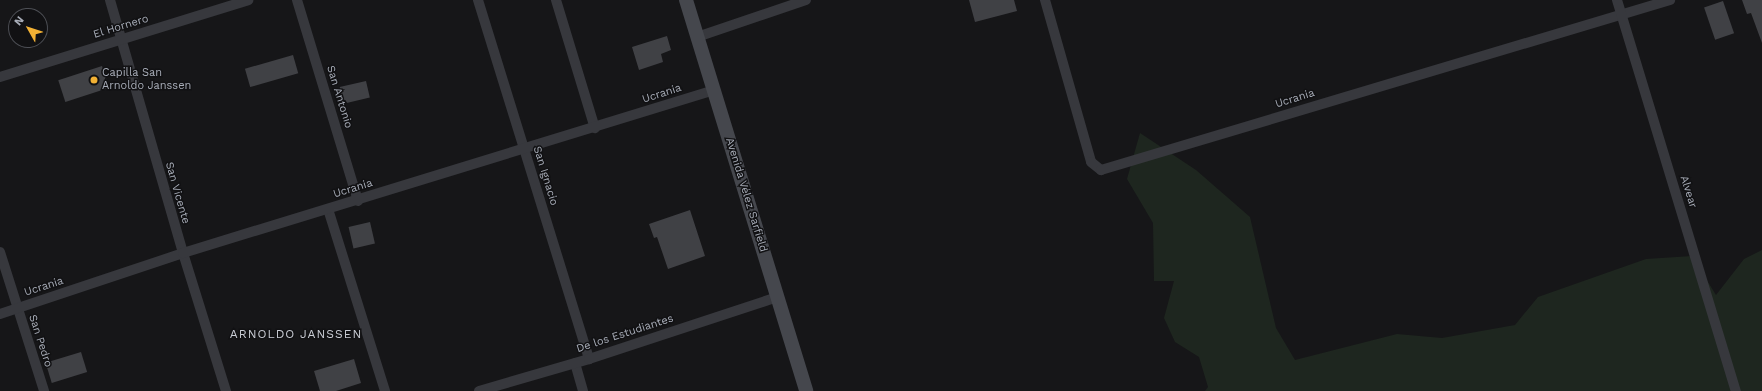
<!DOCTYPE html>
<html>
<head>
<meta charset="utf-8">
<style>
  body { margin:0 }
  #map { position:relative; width:1762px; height:391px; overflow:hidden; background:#161618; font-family:"Work Sans",sans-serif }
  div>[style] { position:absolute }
  .green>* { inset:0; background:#1e261f }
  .building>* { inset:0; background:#404145; transform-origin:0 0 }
  .minor>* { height:10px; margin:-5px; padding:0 5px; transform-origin:5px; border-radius:5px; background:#37383d }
  .secondary>* { height:14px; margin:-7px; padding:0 7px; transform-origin:7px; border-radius:7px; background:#45474d }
  .dots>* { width:11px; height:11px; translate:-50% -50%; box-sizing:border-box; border:2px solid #111113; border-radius:50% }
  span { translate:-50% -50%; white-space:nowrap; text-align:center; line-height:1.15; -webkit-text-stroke:3px #111113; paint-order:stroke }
  .street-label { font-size:11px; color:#a8adb8 }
  .poi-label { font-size:11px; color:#a8adb8 }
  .left { translate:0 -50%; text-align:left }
  .neighbourhood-label { font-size:12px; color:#c9ccd4; letter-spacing:1px }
  .north { position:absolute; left:8px; top:8px; width:40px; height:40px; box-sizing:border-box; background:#111113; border:1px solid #4d4f55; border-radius:50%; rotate:309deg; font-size:11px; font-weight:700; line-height:16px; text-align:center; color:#a8adb8 }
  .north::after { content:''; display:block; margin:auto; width:14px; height:18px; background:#f2b134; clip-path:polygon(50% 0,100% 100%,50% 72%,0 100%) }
</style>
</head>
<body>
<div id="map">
  <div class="green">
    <i style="clip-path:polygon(1140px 133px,1196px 170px,1250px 217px,1276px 328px,1295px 360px,1397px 334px,1442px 338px,1515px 325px,1538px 297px,1646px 259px,1692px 256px,1716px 295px,1744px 259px,1762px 250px,1762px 391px,1205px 391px,1208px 387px,1199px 357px,1175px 342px,1164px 318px,1174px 281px,1154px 281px,1153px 223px,1127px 179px)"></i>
  </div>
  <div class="building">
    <i style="clip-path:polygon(969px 0,1014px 0,1017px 11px,975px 22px)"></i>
    <i style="clip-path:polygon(1742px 0,1762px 0,1762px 43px,1751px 13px,1747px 14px)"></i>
    <i style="left:1723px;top:1px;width:34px;height:20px;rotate:71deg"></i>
    <i style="clip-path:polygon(667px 36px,671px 50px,661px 54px,663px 62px,639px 70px,632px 47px)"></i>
    <i style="left:293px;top:55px;width:19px;height:50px;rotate:74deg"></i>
    <i style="left:102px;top:66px;width:23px;height:46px;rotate:72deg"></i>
    <i style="left:366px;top:81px;width:17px;height:27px;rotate:77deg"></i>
    <i style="clip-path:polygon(690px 210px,705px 256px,668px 269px,657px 237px,654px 238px,649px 224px)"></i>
    <i style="left:370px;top:222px;width:22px;height:22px;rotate:77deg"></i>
    <i style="left:81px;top:352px;width:21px;height:37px;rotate:73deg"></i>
    <i style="clip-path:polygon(354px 359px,361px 383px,336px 391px,320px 391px,314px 371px)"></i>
  </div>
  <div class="minor">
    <i style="left:110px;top:0;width:263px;rotate:73.9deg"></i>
    <i style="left:183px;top:253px;width:145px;rotate:72.7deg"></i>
    <i style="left:297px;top:0;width:210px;rotate:73.1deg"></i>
    <i style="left:478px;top:0;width:376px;rotate:72.8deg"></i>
    <i style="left:556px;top:0;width:134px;rotate:73.1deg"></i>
    <i style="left:1045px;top:0;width:168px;rotate:74.1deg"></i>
    <i style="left:1091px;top:162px;width:13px;rotate:39deg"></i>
    <i style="left:1101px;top:170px;width:594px;rotate:-16.63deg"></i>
    <i style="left:1617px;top:0;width:409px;rotate:73.1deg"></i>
    <i style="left:697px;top:37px;width:115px;rotate:-18.7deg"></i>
    <i style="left:0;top:77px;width:260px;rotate:-17.2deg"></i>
    <i style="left:328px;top:209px;width:191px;rotate:72.6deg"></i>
    <i style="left:0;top:252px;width:146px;rotate:72.4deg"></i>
    <i style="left:0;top:314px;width:193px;rotate:-18.4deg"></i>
    <i style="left:183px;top:253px;width:555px;rotate:-17.06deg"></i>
    <i style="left:575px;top:363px;width:29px;rotate:74deg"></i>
    <i style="left:479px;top:391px;width:115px;rotate:-16.2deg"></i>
    <i style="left:589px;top:359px;width:199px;rotate:-18.2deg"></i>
  </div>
  <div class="secondary">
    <i style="left:686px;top:0;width:409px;rotate:72.9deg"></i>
  </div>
  <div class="dots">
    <i style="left:94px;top:80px;background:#f2b134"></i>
  </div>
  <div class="street-label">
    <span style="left:121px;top:27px;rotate:-17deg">El Hornero</span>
    <span style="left:662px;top:94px;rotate:-18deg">Ucrania</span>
    <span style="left:339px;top:97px;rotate:73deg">San Antonio</span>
    <span style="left:1295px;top:99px;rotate:-17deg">Ucrania</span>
    <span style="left:545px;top:176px;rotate:73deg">San Ignacio</span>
    <span style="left:353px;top:189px;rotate:-17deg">Ucrania</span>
    <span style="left:1688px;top:192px;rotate:73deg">Alvear</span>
    <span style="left:177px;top:193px;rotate:74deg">San Vicente</span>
    <span style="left:746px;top:195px;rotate:73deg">Avenida Vélez Sarfield</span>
    <span style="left:44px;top:287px;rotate:-18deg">Ucrania</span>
    <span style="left:625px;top:334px;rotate:-18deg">De los Estudiantes</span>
    <span style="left:40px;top:341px;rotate:72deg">San Pedro</span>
  </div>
  <div class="poi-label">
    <span class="left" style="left:102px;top:80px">Capilla San<br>Arnoldo Janssen</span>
  </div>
  <div class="neighbourhood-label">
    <span style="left:296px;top:335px">ARNOLDO JANSSEN</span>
  </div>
  <div class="north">N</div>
</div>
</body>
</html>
